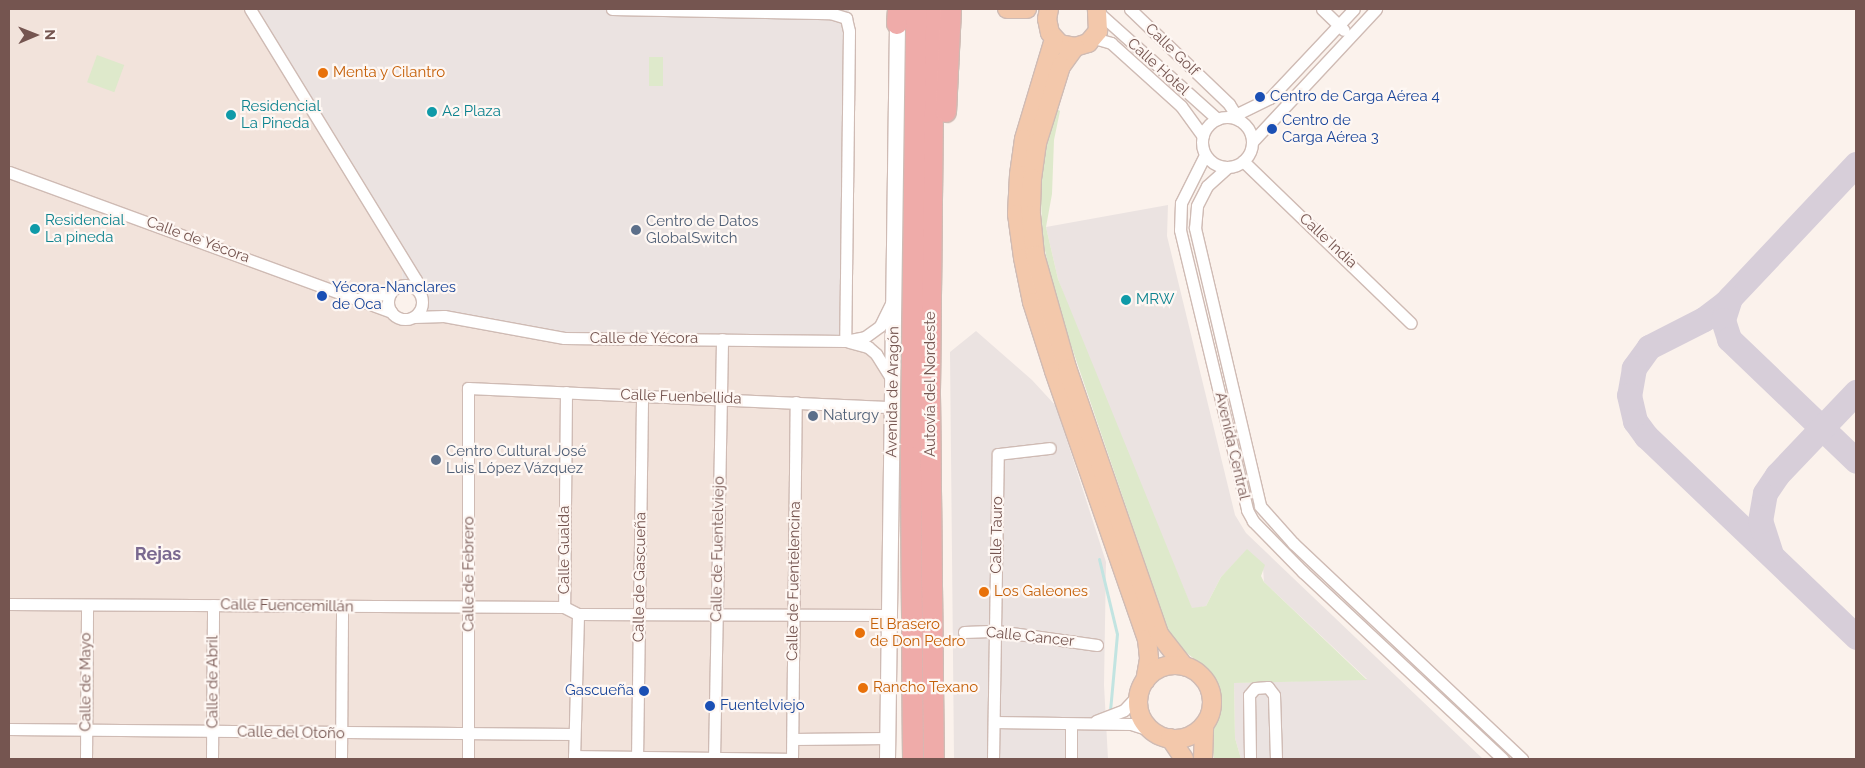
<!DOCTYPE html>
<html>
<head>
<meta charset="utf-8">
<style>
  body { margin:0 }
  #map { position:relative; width:1865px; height:768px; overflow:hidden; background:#fbf2ec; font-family:Raleway,sans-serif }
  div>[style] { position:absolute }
  .residential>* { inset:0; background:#f2e3db }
  .industrial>* { inset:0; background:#ebe3e1 }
  .green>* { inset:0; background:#dee9cb; transform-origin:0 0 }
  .stream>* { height:3px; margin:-1.5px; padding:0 1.5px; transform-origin:1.5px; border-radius:1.5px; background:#c2e4e1 }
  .taxiway>* { height:25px; margin:-12.5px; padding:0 12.5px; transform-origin:12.5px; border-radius:12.5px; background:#d7ced9 }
  .roads { filter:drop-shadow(1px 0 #cfbbb4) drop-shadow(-1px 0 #cfbbb4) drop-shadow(0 1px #cfbbb4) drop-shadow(0 -1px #cfbbb4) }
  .street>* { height:11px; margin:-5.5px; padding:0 5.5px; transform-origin:5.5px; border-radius:5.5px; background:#fff }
  .street>.ring { margin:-5.5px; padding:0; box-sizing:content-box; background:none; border:11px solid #fff; border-radius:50% }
  .secondary>* { height:15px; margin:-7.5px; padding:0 7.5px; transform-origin:7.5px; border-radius:7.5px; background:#fff }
  .primary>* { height:18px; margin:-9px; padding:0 9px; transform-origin:9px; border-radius:9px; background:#f3c8ab }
  .primary>.ring { margin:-9px; padding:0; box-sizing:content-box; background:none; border:18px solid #f3c8ab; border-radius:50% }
  .highway>* { height:20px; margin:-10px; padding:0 10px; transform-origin:10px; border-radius:10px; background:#efaba9 }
  .dots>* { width:14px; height:14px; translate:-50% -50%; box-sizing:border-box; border:2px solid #fef7f3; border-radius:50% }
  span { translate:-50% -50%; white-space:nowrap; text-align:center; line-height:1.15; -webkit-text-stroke:4.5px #fef7f3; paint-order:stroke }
  .street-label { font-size:15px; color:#755550 }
  .food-label { font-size:15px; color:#c56008 }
  .left { translate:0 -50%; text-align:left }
  .transit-label { font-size:15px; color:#164399 }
  .right { translate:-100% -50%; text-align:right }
  .culture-label { font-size:15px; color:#0d838f }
  .service-label { font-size:15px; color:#4e5e75 }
  .quarter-label { font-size:18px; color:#7a6990; font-weight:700 }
  .frame { position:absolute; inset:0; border:10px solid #755550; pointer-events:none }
  .north { position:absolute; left:10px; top:10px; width:50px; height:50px; -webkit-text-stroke:4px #fef7f3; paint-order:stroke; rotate:89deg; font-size:14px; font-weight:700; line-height:20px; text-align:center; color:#755550 }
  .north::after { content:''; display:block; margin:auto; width:18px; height:22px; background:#755550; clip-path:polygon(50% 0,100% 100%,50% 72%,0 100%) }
</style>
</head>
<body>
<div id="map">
  <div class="residential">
    <i style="clip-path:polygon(9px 9px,250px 9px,401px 256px,403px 284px,396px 287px,388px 300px,391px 312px,401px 319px,414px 317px,868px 347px,893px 382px,887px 759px,9px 759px)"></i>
  </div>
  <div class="industrial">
    <i style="clip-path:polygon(250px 9px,849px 9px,845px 341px,564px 338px,419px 313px,423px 299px,415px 287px,403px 284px,401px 256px)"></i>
    <i style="clip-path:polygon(1168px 205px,1167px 236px,1235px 515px,1246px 533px,1483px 759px,1241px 759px,1235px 738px,1234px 683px,1367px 679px,1264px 582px,1263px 568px,1247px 550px,1221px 577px,1206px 606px,1192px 609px,1076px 327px,1058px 279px,1046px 227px)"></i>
    <i style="clip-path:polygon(976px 331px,1032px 380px,1056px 406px,1106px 562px,1104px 685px,1108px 759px,954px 759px,950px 352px)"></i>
  </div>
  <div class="green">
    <i style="left:97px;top:55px;width:29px;height:29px;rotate:20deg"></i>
    <i style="left:649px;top:57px;width:14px;height:29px"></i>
    <i style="clip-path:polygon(1057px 109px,1060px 111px,1054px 140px,1052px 194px,1046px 227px,1058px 279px,1192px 608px,1206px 606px,1221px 577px,1247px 549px,1265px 565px,1261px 576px,1264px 582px,1367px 680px,1234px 683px,1235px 738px,1241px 759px,1214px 759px,1211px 735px,1221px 707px,1218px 685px,1211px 672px,1179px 647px,1168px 630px,1055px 298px,1043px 241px,1040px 184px,1043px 159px)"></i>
  </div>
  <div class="stream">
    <i style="left:1099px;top:559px;width:77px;rotate:76.5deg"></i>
    <i style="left:1117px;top:634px;width:77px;rotate:95.2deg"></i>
  </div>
  <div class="taxiway">
    <i style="left:1856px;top:164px;width:191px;rotate:133.3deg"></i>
    <i style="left:1725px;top:303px;width:26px;rotate:143deg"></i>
    <i style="left:1704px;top:319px;width:62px;rotate:153deg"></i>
    <i style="left:1649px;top:347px;width:26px;rotate:126deg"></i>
    <i style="left:1634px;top:368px;width:27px;rotate:100deg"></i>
    <i style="left:1629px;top:395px;width:27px;rotate:77deg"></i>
    <i style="left:1635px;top:421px;width:19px;rotate:54deg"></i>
    <i style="left:1646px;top:436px;width:291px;rotate:43.7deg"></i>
    <i style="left:1730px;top:298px;width:23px;rotate:108deg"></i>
    <i style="left:1723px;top:320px;width:20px;rotate:72deg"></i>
    <i style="left:1729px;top:339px;width:176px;rotate:43.8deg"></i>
    <i style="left:1771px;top:554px;width:35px;rotate:-108deg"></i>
    <i style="left:1760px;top:521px;width:28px;rotate:-80deg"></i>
    <i style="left:1765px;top:493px;width:22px;rotate:-56deg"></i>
    <i style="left:1777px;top:475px;width:115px;rotate:-46.4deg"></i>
  </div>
  <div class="roads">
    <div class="street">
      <i style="left:250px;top:9px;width:318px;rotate:58.5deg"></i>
      <i style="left:416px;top:280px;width:13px;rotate:72deg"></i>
      <i style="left:612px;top:9px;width:218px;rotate:1.1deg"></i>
      <i style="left:830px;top:13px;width:17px;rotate:17deg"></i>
      <i style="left:846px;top:18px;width:13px;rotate:77deg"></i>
      <i style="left:849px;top:31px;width:310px;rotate:90.7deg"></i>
      <i style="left:1130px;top:9px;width:137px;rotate:43.8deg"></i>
      <i style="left:1229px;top:104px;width:19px;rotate:58deg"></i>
      <i style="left:1322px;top:9px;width:30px;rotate:44deg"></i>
      <i style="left:1099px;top:13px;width:159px;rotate:41.9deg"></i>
      <i style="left:1094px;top:38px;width:18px;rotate:16deg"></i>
      <i style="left:1111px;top:43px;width:94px;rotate:42deg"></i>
      <i style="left:1181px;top:106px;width:37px;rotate:54deg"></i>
      <i style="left:1231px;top:117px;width:43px;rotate:-26deg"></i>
      <i style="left:1270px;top:98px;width:122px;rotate:-46.7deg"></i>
      <i class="ring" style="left:1202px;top:117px;width:39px;height:39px"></i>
      <i style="left:1252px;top:142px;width:182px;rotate:-47deg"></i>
      <i style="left:1205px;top:155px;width:54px;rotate:116.6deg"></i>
      <i style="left:1181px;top:203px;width:27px;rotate:92deg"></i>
      <i style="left:1180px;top:230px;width:288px;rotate:76.5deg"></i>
      <i style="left:1247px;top:510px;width:13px;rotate:61deg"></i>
      <i style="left:1253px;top:521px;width:71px;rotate:45.6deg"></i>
      <i style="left:1303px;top:572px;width:274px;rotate:43.1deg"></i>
      <i style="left:1243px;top:161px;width:233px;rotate:44deg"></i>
      <i style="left:1228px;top:167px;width:28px;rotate:138deg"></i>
      <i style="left:1207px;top:186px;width:22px;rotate:117deg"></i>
      <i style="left:1197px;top:206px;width:22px;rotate:95deg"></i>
      <i style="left:1195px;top:228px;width:285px;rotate:76.8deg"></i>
      <i style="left:1260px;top:506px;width:50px;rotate:48.3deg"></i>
      <i style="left:1293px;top:543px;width:315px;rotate:43.3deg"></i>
      <i style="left:9px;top:172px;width:407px;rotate:20.1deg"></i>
      <i class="ring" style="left:388px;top:285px;width:23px;height:23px"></i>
      <i style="left:358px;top:299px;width:33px;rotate:-11deg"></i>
      <i style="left:414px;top:317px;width:30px;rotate:-2deg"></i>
      <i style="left:444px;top:316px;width:122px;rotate:10.4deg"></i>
      <i style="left:564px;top:338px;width:281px;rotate:0.6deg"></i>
      <i style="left:845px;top:341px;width:20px;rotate:-11deg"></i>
      <i style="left:865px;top:337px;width:19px;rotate:-36deg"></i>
      <i style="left:880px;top:326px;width:28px;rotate:-64deg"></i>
      <i style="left:849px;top:342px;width:20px;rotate:15deg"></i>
      <i style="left:868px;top:347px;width:11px;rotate:41deg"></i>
      <i style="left:876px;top:354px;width:28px;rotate:58deg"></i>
      <i style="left:566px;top:392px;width:215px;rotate:90.5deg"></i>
      <i style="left:564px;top:607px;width:16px;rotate:27deg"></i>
      <i style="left:578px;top:614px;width:310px;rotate:0.2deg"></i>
      <i style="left:9px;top:604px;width:555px;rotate:0.31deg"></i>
      <i style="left:964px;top:632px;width:33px;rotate:-2deg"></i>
      <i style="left:997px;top:631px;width:101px;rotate:8deg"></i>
      <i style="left:1096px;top:721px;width:30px;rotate:-21deg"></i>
      <i style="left:1124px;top:710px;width:23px;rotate:-47deg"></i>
      <i style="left:994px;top:722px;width:137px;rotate:0.8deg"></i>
      <i style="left:1131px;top:724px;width:23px;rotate:18deg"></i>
      <i style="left:9px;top:729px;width:565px;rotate:0.51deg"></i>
      <i style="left:793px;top:739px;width:95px;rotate:-0.6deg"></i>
      <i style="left:574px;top:756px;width:218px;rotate:0.8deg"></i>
      <i style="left:1250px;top:757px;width:62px;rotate:-90.9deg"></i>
      <i style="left:1249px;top:695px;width:9px;rotate:-49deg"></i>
      <i style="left:1255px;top:688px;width:13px;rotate:-4deg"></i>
      <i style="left:1268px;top:687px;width:10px;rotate:53deg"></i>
      <i style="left:1274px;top:695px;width:64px;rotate:88.2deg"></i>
      <i style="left:86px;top:759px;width:154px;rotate:-89.6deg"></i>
      <i style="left:212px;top:759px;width:154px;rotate:-89.6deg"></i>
      <i style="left:341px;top:759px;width:151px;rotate:-89.6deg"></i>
      <i style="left:468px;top:759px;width:371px;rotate:-90deg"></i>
      <i style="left:468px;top:388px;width:425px;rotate:2.6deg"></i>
      <i style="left:574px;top:759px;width:145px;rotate:-88.4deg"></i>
      <i style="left:637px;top:759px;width:364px;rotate:-89.2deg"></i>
      <i style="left:714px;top:759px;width:420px;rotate:-88.9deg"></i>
      <i style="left:792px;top:759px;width:357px;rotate:-89.4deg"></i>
      <i style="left:993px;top:759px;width:305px;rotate:-89.1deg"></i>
      <i style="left:998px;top:454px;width:52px;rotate:-6.6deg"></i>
      <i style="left:1071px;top:759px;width:35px;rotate:-90deg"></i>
    </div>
    <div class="secondary">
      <i style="left:887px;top:759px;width:735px;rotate:-89.22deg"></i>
    </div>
    <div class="primary">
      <i style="left:1007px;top:9px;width:20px"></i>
      <i style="left:1049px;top:9px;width:10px;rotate:101deg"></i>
      <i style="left:1047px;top:19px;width:14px;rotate:78deg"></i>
      <i style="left:1050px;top:33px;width:15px;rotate:48deg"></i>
      <i style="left:1060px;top:44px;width:15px;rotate:11deg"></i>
      <i style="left:1075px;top:47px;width:14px;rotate:-17deg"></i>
      <i style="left:1088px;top:43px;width:16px;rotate:-50deg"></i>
      <i style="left:1098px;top:31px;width:22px;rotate:-93deg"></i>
      <i style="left:1054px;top:39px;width:104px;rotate:106.7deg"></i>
      <i style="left:1024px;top:139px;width:36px;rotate:98deg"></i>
      <i style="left:1019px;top:175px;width:39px;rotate:93deg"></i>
      <i style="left:1017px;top:214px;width:44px;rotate:82.2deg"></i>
      <i style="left:1023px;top:258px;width:45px;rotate:78.4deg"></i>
      <i style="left:1032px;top:302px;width:72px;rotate:72.3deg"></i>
      <i style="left:1054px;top:371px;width:284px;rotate:70.9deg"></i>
      <i style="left:1147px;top:639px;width:20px;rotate:84deg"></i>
      <i style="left:1149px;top:659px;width:22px;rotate:100deg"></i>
      <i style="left:1075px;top:47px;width:24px;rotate:126deg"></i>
      <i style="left:1061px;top:66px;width:81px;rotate:107.3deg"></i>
      <i style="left:1037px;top:143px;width:35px;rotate:98deg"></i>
      <i style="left:1032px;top:178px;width:37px;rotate:92deg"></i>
      <i style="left:1031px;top:215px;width:40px;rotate:84.3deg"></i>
      <i style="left:1035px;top:255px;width:117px;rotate:74.2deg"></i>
      <i style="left:1067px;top:368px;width:281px;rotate:70.9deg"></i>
      <i style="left:1159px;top:634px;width:41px;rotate:52deg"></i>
      <i class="ring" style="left:1138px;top:665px;width:56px;height:56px"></i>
      <i style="left:1170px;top:738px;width:25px;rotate:56deg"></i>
      <i style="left:1203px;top:759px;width:33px;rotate:-88deg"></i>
    </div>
    <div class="highway">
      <i style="left:934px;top:9px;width:386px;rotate:90.6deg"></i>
      <i style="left:930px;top:395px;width:364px;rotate:89.4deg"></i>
      <i style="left:897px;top:24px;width:15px;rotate:-86deg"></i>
      <i style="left:946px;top:112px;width:103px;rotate:-87.2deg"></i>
      <i style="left:913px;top:759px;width:321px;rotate:-90.4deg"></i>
      <i style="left:911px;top:438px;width:429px;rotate:-89.3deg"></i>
    </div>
  </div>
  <div class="dots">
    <i style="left:323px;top:73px;background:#e8710a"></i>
    <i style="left:1260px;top:97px;background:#1a4fb4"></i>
    <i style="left:432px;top:112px;background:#0f9aa8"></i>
    <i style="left:231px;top:115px;background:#0f9aa8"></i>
    <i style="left:1272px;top:129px;background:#1a4fb4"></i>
    <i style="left:35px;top:229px;background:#0f9aa8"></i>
    <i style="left:636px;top:230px;background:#5c6f8a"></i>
    <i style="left:322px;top:296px;background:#1a4fb4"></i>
    <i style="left:1126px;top:300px;background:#0f9aa8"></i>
    <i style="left:813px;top:416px;background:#5c6f8a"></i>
    <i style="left:436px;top:460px;background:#5c6f8a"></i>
    <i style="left:984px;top:592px;background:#e8710a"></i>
    <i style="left:860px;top:633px;background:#e8710a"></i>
    <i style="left:863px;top:688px;background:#e8710a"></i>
    <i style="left:644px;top:691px;background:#1a4fb4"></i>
    <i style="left:710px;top:706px;background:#1a4fb4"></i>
  </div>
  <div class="street-label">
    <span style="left:1172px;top:50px;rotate:44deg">Calle Golf</span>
    <span style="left:1158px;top:67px;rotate:42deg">Calle Hotel</span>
    <span style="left:198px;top:240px;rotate:20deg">Calle de Yécora</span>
    <span style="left:1328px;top:241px;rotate:43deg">Calle India</span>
    <span style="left:644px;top:339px">Calle de Yécora</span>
    <span style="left:931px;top:384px;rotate:-90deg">Autovía del Nordeste</span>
    <span style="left:893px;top:392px;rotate:-89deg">Avenida de Aragón</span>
    <span style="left:681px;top:397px;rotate:2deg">Calle Fuenbellida</span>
    <span style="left:1232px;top:446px;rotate:77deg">Avenida Central</span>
    <span style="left:997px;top:535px;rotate:-89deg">Calle Tauro</span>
    <span style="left:718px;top:549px;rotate:-89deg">Calle de Fuentelviejo</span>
    <span style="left:565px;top:550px;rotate:-90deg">Calle Gualda</span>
    <span style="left:469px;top:574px;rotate:-90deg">Calle de Febrero</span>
    <span style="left:640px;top:577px;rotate:-89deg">Calle de Gascueña</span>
    <span style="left:794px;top:581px;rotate:-89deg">Calle de Fuentelencina</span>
    <span style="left:287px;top:606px;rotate:1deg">Calle Fuencemillán</span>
    <span style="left:1030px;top:637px;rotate:6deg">Calle Cancer</span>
    <span style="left:86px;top:682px;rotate:-90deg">Calle de Mayo</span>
    <span style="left:213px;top:682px;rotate:-90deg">Calle de Abril</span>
    <span style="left:291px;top:733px;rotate:1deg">Calle del Otoño</span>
  </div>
  <div class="food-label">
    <span class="left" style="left:333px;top:73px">Menta y Cilantro</span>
    <span class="left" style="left:994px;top:592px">Los Galeones</span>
    <span class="left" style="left:870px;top:633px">El Brasero<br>de Don Pedro</span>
    <span class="left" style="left:873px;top:688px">Rancho Texano</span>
  </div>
  <div class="transit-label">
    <span class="left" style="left:1270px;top:97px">Centro de Carga Aérea 4</span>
    <span class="left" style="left:1282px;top:129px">Centro de<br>Carga Aérea 3</span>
    <span class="left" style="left:332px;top:296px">Yécora-Nanclares<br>de Oca</span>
    <span class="right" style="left:634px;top:691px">Gascueña</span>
    <span class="left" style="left:720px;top:706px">Fuentelviejo</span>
  </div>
  <div class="culture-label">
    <span class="left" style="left:241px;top:115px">Residencial<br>La Pineda</span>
    <span class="left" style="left:442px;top:112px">A2 Plaza</span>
    <span class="left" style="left:45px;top:229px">Residencial<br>La pineda</span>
    <span class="left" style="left:1136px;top:300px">MRW</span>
  </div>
  <div class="service-label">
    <span class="left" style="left:646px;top:230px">Centro de Datos<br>GlobalSwitch</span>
    <span class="left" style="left:823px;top:416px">Naturgy</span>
    <span class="left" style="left:446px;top:460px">Centro Cultural José<br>Luis López Vázquez</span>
  </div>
  <div class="quarter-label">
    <span style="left:158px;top:554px">Rejas</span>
  </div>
  <div class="frame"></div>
  <div class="north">N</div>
</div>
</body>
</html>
